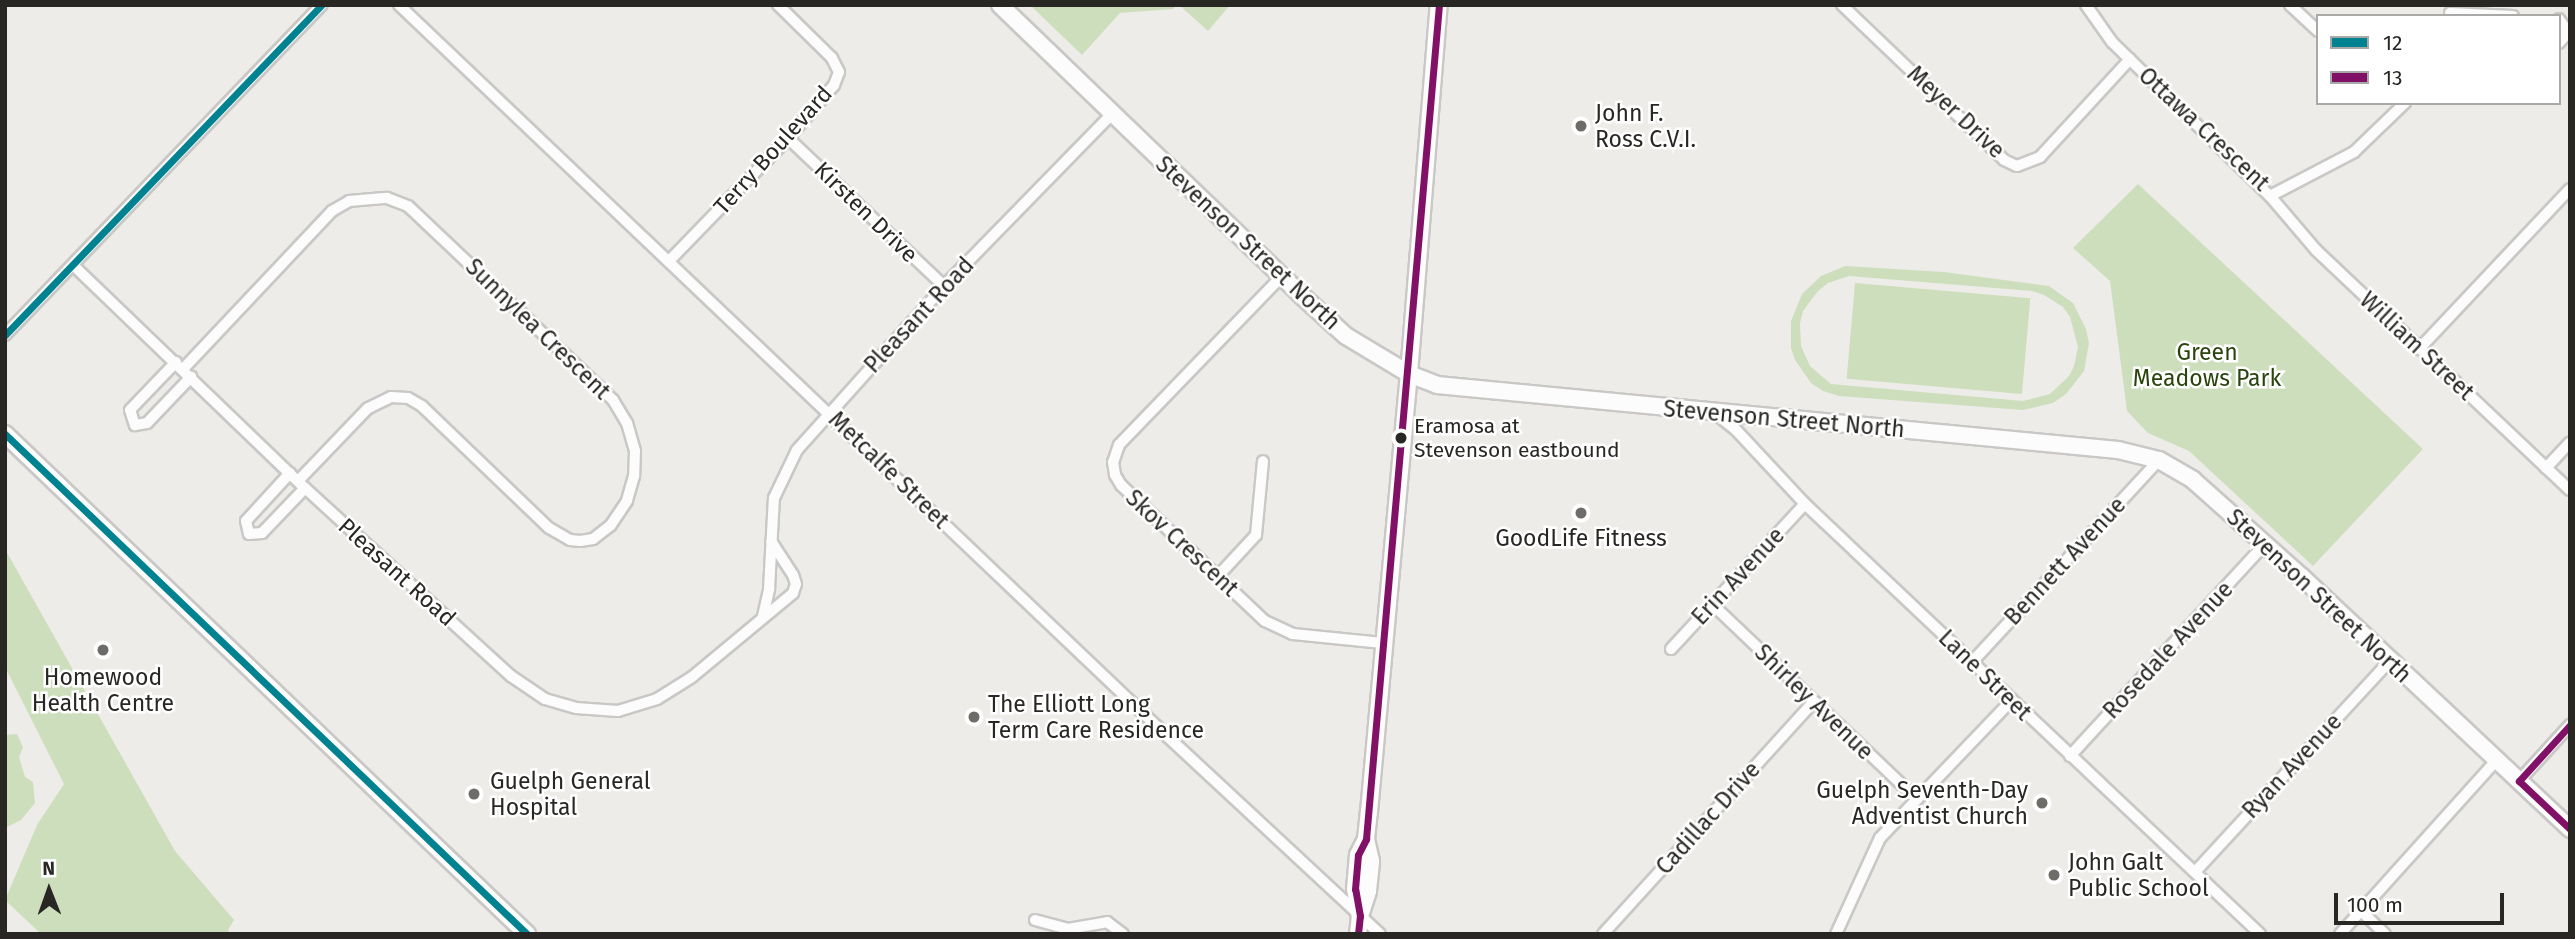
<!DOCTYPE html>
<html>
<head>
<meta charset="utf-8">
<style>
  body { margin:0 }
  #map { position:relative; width:2575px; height:939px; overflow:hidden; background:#eeece9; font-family:"Fira Sans",sans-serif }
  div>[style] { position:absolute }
  .green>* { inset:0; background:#cddebd; transform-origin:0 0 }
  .roads { filter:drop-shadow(2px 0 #c9c8c6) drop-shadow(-2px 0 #c9c8c6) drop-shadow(0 2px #c9c8c6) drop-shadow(0 -2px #c9c8c6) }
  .street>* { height:10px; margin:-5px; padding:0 5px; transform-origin:5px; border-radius:5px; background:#fcfcfc }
  .secondary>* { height:16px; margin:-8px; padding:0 8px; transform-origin:8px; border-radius:8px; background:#fcfcfc }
  .bus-1>* { height:7px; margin:-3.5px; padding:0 3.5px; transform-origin:3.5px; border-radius:3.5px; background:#008290 }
  .bus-2>* { height:7px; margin:-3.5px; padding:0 3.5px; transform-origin:3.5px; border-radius:3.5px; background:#811167 }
  .dots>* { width:19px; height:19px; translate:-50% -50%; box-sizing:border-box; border:4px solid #fff; border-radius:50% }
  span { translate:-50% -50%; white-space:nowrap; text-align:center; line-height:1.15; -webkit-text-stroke:5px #fff; paint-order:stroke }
  .bus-label { font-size:21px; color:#282724 }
  .left { translate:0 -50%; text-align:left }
  .street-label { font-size:23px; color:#282724 }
  .poi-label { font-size:23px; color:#282724 }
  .right { translate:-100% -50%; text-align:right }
  .park-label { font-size:23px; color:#29440c }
  .frame { position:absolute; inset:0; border:7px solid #282724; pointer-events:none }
  .legend { position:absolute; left:2316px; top:14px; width:245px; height:91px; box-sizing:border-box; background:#fff; border:2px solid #a9a9a7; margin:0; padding:9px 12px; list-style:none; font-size:21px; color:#282724 }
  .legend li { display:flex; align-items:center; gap:14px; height:35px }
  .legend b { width:35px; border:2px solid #a9a9a7 }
  .north { position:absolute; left:14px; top:855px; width:70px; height:70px; -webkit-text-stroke:5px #fff; paint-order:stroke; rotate:359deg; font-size:19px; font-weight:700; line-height:28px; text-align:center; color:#282724 }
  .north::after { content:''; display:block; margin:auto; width:24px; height:32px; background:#282724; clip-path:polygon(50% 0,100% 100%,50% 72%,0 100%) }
  .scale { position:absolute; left:2334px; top:893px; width:170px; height:32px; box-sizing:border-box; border:4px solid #282724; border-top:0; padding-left:9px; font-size:21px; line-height:24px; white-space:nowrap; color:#282724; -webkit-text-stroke:5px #fff; paint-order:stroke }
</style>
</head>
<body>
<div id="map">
  <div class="green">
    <i style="clip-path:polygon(1030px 5px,1177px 5px,1173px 9px,1120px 13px,1082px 55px)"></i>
    <i style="clip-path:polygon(1179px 5px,1230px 5px,1208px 31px)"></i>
    <i style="clip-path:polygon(2138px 184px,2423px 449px,2313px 566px,2189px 451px,2148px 433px,2127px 411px,2110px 281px,2073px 248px)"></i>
    <i style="clip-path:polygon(evenodd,1845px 266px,1944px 272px,2049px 286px,2073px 303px,2086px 329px,2089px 343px,2084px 371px,2066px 394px,2053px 403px,2023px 410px,1839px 396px,1823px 391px,1811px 383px,1795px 360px,1791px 348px,1791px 321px,1802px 294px,1821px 276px,1845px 266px,1849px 276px,2032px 291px,2044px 295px,2063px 307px,2070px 317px,2078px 347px,2074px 366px,2069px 376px,2050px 394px,2023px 401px,1831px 384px,1810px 366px,1801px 346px,1800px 323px,1803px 311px,1818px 291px,1828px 283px,1849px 276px)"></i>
    <i style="left:1855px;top:283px;width:176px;height:96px;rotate:5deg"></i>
    <i style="clip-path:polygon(5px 549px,175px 851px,234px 920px,228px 930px,230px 934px,41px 934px,5px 900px,37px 825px,64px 784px,5px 667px)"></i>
    <i style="clip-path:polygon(17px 734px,23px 747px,19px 757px,25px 777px,33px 782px,35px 803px,21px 820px,5px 828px,5px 735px)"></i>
  </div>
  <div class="roads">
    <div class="street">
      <i style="left:399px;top:5px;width:1062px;rotate:43.59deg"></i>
      <i style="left:1168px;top:737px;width:289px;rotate:42.9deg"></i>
      <i style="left:1842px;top:5px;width:224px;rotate:43.7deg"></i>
      <i style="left:2004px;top:160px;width:14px;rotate:25deg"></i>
      <i style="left:2017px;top:166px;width:25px;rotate:-21deg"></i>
      <i style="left:2040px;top:157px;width:133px;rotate:-47.4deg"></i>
      <i style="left:2086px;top:5px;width:45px;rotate:54.9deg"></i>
      <i style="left:2112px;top:42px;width:221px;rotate:44.3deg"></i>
      <i style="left:2270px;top:196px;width:71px;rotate:49.6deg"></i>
      <i style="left:2316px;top:250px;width:349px;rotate:43.4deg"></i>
      <i style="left:2290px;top:5px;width:38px;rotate:43deg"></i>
      <i style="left:2450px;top:13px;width:63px;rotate:2.7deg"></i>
      <i style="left:2559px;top:19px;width:12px;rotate:55deg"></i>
      <i style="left:2566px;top:29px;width:7px;rotate:98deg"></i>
      <i style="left:2565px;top:36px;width:9px;rotate:131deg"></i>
      <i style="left:788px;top:138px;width:215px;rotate:43.5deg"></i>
      <i style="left:2270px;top:196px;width:95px;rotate:-27.6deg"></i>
      <i style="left:2354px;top:152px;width:71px;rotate:-43.9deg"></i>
      <i style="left:669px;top:261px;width:171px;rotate:-45.9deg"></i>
      <i style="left:788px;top:138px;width:70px;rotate:-49deg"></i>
      <i style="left:834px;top:85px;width:14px;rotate:-69deg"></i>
      <i style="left:839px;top:72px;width:16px;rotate:-117deg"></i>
      <i style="left:832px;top:58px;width:76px;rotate:-135.5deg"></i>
      <i style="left:74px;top:266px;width:320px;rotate:43.9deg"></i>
      <i style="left:305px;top:488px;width:279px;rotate:42.4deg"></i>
      <i style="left:511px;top:676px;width:41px;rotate:34.1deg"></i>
      <i style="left:545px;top:699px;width:32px;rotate:16deg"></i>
      <i style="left:576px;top:708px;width:42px;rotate:4.1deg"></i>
      <i style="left:618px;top:711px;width:41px;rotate:-17.1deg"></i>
      <i style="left:657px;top:699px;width:41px;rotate:-32.2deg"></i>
      <i style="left:692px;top:677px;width:131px;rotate:-39.7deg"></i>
      <i style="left:793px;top:593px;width:9px;rotate:-72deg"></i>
      <i style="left:796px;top:584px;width:9px;rotate:-108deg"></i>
      <i style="left:793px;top:575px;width:40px;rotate:-122.9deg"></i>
      <i style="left:1281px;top:277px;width:233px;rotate:134deg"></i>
      <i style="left:1119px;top:445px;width:18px;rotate:109deg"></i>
      <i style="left:1113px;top:462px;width:13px;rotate:81deg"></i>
      <i style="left:1115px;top:475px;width:12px;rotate:59deg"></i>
      <i style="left:1121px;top:485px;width:198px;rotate:43.4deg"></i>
      <i style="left:1265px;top:621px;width:31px;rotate:25deg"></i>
      <i style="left:1293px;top:634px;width:90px;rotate:5.7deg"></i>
      <i style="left:5px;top:335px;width:458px;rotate:-46.2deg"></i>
      <i style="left:2419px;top:349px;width:220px;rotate:-46.7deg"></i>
      <i style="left:176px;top:362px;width:66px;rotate:133.8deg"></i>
      <i style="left:130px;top:410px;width:16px;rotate:72deg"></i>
      <i style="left:135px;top:425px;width:12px;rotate:-9deg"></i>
      <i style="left:147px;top:423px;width:64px;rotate:-46.3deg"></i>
      <i style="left:183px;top:369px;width:217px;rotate:-46.7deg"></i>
      <i style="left:332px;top:211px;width:20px;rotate:-30deg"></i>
      <i style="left:349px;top:201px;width:38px;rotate:-5deg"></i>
      <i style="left:387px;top:198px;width:22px;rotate:21deg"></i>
      <i style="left:408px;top:206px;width:282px;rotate:43.4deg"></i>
      <i style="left:613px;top:400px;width:27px;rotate:59deg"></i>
      <i style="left:627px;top:423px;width:29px;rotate:74deg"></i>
      <i style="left:635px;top:451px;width:25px;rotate:92deg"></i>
      <i style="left:634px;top:476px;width:26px;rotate:106deg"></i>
      <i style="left:627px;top:501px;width:29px;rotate:124deg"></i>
      <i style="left:611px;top:525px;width:23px;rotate:142deg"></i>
      <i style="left:593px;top:539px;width:13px;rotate:171deg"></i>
      <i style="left:580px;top:541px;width:10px;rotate:-174deg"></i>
      <i style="left:570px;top:540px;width:24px;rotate:-150deg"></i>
      <i style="left:549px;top:528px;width:176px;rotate:-136.2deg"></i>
      <i style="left:422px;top:406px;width:16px;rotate:-150deg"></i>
      <i style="left:408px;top:398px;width:17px;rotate:-177deg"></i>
      <i style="left:391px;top:397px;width:25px;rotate:154deg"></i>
      <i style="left:368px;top:408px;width:101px;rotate:133.8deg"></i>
      <i style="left:1715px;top:413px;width:28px;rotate:39deg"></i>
      <i style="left:1737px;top:431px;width:100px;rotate:47deg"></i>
      <i style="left:1805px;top:504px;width:626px;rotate:43.38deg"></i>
      <i style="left:2546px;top:468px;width:35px;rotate:-47deg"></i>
      <i style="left:290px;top:473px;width:65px;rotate:132.5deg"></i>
      <i style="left:246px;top:521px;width:13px;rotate:77deg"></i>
      <i style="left:249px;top:534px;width:13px;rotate:-4deg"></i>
      <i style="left:262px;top:533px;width:62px;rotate:-46.3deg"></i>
      <i style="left:1218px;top:576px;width:56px;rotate:-47.2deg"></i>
      <i style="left:1256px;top:535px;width:74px;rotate:-84.6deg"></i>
      <i style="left:1712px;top:604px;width:283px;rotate:43.6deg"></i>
      <i style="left:763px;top:616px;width:28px;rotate:-77deg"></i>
      <i style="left:769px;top:589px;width:91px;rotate:-86.9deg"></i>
      <i style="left:774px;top:498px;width:53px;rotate:-64.4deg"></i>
      <i style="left:797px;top:450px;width:220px;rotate:-48.1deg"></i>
      <i style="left:944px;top:286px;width:239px;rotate:-45.7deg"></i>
      <i style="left:1671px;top:649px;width:197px;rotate:-47.3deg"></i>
      <i style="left:1972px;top:662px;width:275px;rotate:-47.2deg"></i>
      <i style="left:2070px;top:756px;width:288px;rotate:-47.4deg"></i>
      <i style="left:2519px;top:781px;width:76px;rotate:-47.7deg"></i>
      <i style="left:2195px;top:872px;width:287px;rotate:-47.3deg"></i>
      <i style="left:2361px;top:911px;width:33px;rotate:44deg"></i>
      <i style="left:1035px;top:920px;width:34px;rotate:15deg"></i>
      <i style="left:1068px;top:929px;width:40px;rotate:-10deg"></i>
      <i style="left:1107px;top:922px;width:20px;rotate:37deg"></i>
      <i style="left:1603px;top:934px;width:313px;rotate:-47.8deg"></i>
      <i style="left:1836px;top:934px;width:106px;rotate:-65.4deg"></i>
      <i style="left:1880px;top:838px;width:190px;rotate:-46.3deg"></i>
      <i style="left:2340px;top:934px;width:233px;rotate:-48deg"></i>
    </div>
    <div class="secondary">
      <i style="left:1000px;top:5px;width:417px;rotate:43.9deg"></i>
      <i style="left:1300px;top:294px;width:62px;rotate:42.4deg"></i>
      <i style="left:1346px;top:336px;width:74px;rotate:31.1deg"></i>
      <i style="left:1409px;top:374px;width:30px;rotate:21deg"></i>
      <i style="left:1437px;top:385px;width:684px;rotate:5.45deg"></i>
      <i style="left:2118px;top:450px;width:42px;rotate:13.7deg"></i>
      <i style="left:2159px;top:460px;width:39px;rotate:30deg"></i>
      <i style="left:2193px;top:480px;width:146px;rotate:41.7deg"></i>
      <i style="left:2302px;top:577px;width:368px;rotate:43.2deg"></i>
      <i style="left:5px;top:434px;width:723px;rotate:43.77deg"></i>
      <i style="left:1359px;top:913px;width:24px;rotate:-99deg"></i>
      <i style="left:1355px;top:889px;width:34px;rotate:-85deg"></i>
      <i style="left:1358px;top:855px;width:18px;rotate:-63deg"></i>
      <i style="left:1358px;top:934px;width:18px;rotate:-84deg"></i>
      <i style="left:1360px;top:916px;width:26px;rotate:-72deg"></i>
      <i style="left:1368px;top:891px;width:30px;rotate:-84deg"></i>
      <i style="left:1371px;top:861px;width:23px;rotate:-103deg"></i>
      <i style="left:1366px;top:839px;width:27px;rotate:-84deg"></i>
      <i style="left:1369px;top:812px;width:440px;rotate:-84.8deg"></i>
      <i style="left:1409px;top:374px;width:370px;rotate:-85.4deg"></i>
    </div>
  </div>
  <div class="bus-1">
    <i style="left:5px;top:335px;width:458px;rotate:-46.2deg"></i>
    <i style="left:5px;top:434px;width:723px;rotate:43.77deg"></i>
  </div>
  <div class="bus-2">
    <i style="left:2570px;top:725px;width:76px;rotate:132.3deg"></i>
    <i style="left:2519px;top:781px;width:70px;rotate:43.3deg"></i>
    <i style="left:1358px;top:934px;width:18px;rotate:-84deg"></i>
    <i style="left:1360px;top:916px;width:27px;rotate:-100deg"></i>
    <i style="left:1355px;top:889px;width:34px;rotate:-85deg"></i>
    <i style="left:1358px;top:855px;width:18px;rotate:-63deg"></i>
    <i style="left:1366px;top:839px;width:837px;rotate:-85deg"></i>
  </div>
  <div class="dots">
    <i style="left:1581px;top:126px;background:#6d6c69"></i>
    <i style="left:1401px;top:438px;background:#282724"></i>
    <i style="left:1581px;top:513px;background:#6d6c69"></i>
    <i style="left:103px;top:650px;background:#6d6c69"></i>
    <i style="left:974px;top:717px;background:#6d6c69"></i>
    <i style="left:474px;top:794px;background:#6d6c69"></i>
    <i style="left:2042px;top:803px;background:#6d6c69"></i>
    <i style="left:2054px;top:875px;background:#6d6c69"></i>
  </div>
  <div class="bus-label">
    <span class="left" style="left:1414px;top:438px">Eramosa at<br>Stevenson eastbound</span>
  </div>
  <div class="street-label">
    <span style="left:1956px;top:112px;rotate:43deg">Meyer Drive</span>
    <span style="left:2204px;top:129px;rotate:43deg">Ottawa Crescent</span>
    <span style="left:773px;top:150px;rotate:-48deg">Terry Boulevard</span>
    <span style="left:866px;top:212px;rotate:44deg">Kirsten Drive</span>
    <span style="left:1248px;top:243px;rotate:43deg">Stevenson Street North</span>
    <span style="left:919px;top:315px;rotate:-47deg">Pleasant Road</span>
    <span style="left:538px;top:329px;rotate:44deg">Sunnylea Crescent</span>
    <span style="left:2417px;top:346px;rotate:43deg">William Street</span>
    <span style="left:1784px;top:419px;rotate:5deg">Stevenson Street North</span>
    <span style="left:889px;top:470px;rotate:44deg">Metcalfe Street</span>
    <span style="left:1182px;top:543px;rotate:43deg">Skov Crescent</span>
    <span style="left:2065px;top:561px;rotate:-47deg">Bennett Avenue</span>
    <span style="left:397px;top:572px;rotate:42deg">Pleasant Road</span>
    <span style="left:1738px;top:576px;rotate:-47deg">Erin Avenue</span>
    <span style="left:2319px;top:596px;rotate:43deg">Stevenson Street North</span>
    <span style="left:2168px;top:650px;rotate:-47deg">Rosedale Avenue</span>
    <span style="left:1985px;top:675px;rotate:44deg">Lane Street</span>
    <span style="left:1814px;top:702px;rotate:44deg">Shirley Avenue</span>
    <span style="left:2292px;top:766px;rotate:-47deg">Ryan Avenue</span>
    <span style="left:1708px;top:818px;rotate:-48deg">Cadillac Drive</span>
  </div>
  <div class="poi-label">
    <span class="left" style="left:1595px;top:126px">John F.<br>Ross C.V.I.</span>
    <span style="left:1581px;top:538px">GoodLife Fitness</span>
    <span style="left:103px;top:690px">Homewood<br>Health Centre</span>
    <span class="left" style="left:988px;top:717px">The Elliott Long<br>Term Care Residence</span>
    <span class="left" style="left:490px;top:794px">Guelph General<br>Hospital</span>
    <span class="right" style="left:2028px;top:803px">Guelph Seventh-Day<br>Adventist Church</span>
    <span class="left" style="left:2068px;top:875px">John Galt<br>Public School</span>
  </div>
  <div class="park-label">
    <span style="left:2207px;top:365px">Green<br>Meadows Park</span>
  </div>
  <div class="frame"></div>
  <ul class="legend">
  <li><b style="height:9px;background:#008290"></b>12</li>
  <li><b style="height:9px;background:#811167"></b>13</li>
  </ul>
  <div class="north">N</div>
  <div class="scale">100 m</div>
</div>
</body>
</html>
